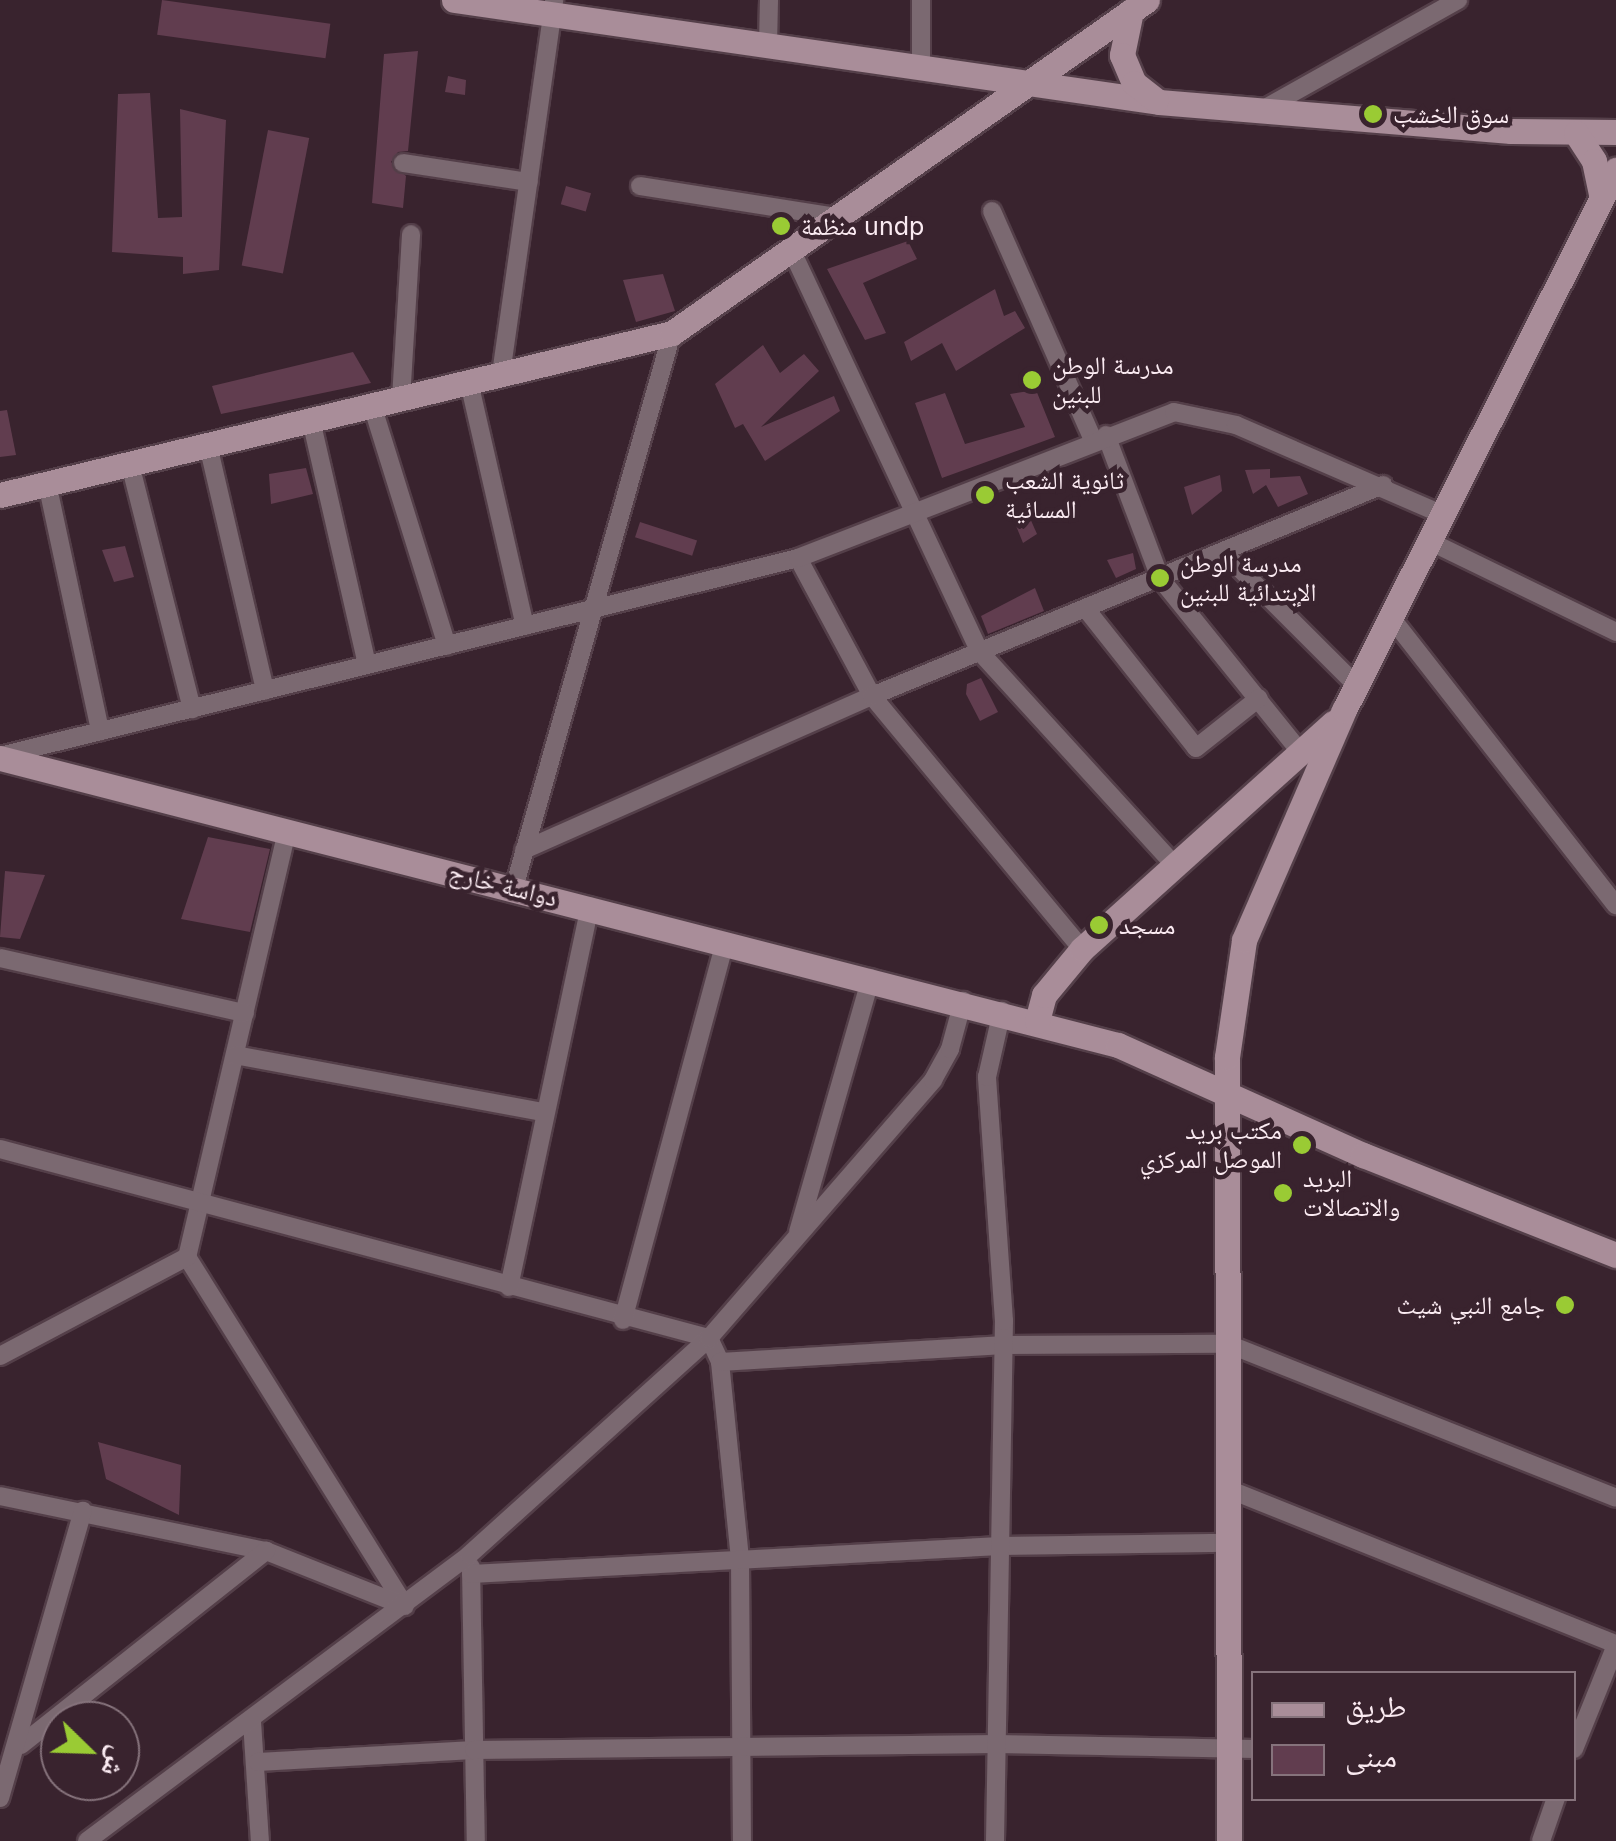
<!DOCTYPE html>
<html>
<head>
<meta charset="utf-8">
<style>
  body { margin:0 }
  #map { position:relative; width:1616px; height:1841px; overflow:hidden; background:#39232e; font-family:Inter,"Noto Naskh Arabic",sans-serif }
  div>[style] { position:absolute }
  .building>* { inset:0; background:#613d4f; transform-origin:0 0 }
  .roads { filter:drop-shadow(2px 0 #543f49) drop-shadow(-2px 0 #543f49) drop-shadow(0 2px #543f49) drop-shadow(0 -2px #543f49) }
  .street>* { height:18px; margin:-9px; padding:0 9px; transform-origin:9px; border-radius:9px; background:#7b6971 }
  .secondary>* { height:25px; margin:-12.5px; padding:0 12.5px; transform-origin:12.5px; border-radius:12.5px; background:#a98d99 }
  .dots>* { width:28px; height:28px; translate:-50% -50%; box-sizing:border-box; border:5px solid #39232e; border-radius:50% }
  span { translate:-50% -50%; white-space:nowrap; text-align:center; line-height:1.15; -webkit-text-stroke:9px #39232e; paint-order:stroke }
  .poi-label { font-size:25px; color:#faeaf1 }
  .left { translate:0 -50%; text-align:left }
  .right { translate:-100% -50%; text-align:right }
  .street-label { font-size:25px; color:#faeaf1 }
  .legend { position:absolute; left:1251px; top:1671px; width:325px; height:130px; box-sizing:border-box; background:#39232e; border:2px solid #86737c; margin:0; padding:12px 18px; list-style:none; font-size:30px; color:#faeaf1 }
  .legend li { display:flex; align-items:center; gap:20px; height:50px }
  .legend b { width:50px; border:2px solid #86737c }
  .north { position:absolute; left:40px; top:1701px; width:100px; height:100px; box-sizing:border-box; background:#39232e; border:2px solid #86737c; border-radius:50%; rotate:113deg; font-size:28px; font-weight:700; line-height:40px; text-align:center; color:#faeaf1 }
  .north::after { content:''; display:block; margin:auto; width:35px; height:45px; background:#9acb34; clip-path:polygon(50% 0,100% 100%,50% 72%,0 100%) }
</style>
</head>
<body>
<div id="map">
  <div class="building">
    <i style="left:162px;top:0;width:170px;height:35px;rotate:8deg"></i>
    <i style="clip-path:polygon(418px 51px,408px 151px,398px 152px,391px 162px,406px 176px,403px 208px,372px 203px,384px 54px)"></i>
    <i style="clip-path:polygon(448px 76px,466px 80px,465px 95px,445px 92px)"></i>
    <i style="clip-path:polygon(150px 93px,158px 218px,182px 217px,180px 109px,226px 120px,219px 270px,183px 274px,183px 257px,112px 252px,118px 94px)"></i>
    <i style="left:268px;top:130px;width:42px;height:138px;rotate:11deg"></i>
    <i style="left:566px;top:186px;width:26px;height:19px;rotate:16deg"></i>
    <i style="clip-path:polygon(908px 241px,917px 259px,863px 283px,886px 333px,865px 340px,827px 269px)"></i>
    <i style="clip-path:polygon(663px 274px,675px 311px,636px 322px,623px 280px)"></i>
    <i style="clip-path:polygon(995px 289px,1004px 316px,1015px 311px,1025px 328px,956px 371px,942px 343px,911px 361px,904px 342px)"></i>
    <i style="clip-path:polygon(763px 345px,780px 373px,804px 354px,819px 371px,761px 427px,834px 396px,840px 411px,765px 461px,743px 424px,735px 428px,715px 384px)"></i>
    <i style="clip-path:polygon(353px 352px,371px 383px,221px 414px,212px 386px)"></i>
    <i style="clip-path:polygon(1036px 390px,1055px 437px,942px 478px,915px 403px,945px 393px,965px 444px,1025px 427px,1010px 394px)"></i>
    <i style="clip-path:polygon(7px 410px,16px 455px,0 457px,0 411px)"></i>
    <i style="clip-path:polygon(306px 468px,313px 494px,271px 504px,269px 474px)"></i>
    <i style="clip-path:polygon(1270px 469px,1270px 478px,1300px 476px,1308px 494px,1278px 507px,1266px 485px,1253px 494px,1245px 470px)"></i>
    <i style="clip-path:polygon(1220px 475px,1222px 491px,1192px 515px,1184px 487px)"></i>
    <i style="clip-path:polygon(1012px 516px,1029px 516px,1037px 534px,1023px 543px)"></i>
    <i style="left:640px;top:522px;width:60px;height:16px;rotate:18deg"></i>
    <i style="clip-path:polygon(125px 546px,134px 577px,114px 582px,102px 550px)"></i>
    <i style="clip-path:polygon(1133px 553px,1136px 569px,1116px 578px,1107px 560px)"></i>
    <i style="clip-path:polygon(1035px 588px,1044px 611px,988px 634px,981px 616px)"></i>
    <i style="clip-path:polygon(981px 678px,998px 712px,980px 721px,966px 694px,967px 684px)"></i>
    <i style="clip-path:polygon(208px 837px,270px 849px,250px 932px,181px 919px)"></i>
    <i style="clip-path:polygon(5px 871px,45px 875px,20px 939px,0 937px)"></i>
    <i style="clip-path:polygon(98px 1442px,181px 1465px,179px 1515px,106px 1479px)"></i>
  </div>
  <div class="roads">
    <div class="street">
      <i style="left:768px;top:44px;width:44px;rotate:-88.7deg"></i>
      <i style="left:921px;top:65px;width:65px;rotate:-90deg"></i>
      <i style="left:1262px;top:110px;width:225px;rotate:-29.3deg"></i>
      <i style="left:403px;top:163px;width:127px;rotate:8.6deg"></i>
      <i style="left:640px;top:186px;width:197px;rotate:9deg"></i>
      <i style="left:992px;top:211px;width:250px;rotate:66.2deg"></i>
      <i style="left:791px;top:249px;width:445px;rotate:64.9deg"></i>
      <i style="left:980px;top:652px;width:286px;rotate:47.6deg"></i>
      <i style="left:501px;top:374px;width:378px;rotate:-81.9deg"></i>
      <i style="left:469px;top:382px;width:250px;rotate:77.1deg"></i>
      <i style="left:401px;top:399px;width:165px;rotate:-86.5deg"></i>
      <i style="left:372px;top:405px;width:252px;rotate:72.7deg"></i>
      <i style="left:311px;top:420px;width:251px;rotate:77.1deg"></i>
      <i style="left:1106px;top:435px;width:153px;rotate:69.3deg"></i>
      <i style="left:1160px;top:578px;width:225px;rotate:51.1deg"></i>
      <i style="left:208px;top:445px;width:252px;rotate:76.9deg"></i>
      <i style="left:130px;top:464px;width:253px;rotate:75.8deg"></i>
      <i style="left:47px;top:483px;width:254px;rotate:77.9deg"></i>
      <i style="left:1431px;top:542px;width:206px;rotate:25.9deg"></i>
      <i style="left:1225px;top:554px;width:187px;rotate:45deg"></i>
      <i style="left:798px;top:558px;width:157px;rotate:61.8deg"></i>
      <i style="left:872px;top:696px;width:329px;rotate:50.3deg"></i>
      <i style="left:1086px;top:609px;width:177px;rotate:51.6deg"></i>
      <i style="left:1196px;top:748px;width:80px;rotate:-38.4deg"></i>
      <i style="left:1393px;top:620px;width:362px;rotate:52deg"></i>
      <i style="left:0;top:756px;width:822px;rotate:-13.93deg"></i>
      <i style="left:798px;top:558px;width:403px;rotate:-21.2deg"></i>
      <i style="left:1174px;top:412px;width:63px;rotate:11.8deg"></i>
      <i style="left:1236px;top:425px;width:227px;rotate:23.4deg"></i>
      <i style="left:287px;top:831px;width:438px;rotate:103.2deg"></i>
      <i style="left:187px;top:1257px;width:411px;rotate:58deg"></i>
      <i style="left:524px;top:850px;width:381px;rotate:-23.9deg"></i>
      <i style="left:872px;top:696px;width:553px;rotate:-22.44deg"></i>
      <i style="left:514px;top:888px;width:577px;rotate:-74.11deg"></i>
      <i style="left:0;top:958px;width:251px;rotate:12.7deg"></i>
      <i style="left:235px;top:1055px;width:314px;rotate:10.5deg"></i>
      <i style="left:0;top:1149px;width:734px;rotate:14.93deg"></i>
      <i style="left:709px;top:1338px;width:26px;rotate:65deg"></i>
      <i style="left:720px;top:1362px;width:199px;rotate:84.2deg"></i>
      <i style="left:740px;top:1560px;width:281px;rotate:89.6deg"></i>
      <i style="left:798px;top:1232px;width:264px;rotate:-74deg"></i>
      <i style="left:509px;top:1287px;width:389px;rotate:-78deg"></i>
      <i style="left:623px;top:1320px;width:392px;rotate:-74.9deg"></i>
      <i style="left:0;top:1356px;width:212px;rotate:-27.9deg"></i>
      <i style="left:720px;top:1362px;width:285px;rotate:-3.4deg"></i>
      <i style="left:1004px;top:1345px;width:224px;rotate:-0.3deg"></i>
      <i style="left:1228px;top:1344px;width:417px;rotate:21.6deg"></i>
      <i style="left:1228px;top:1489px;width:418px;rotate:21.8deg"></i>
      <i style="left:0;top:1496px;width:272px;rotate:11.7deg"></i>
      <i style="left:266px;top:1551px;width:149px;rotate:21.7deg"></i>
      <i style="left:471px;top:1567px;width:274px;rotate:89deg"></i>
      <i style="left:471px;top:1574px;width:530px;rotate:-3.03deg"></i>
      <i style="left:1000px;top:1546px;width:228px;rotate:-0.8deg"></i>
      <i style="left:252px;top:1722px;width:119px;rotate:86.2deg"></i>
      <i style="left:21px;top:1745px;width:313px;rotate:-38.4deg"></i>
      <i style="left:1574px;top:1749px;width:112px;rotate:-68deg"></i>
      <i style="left:258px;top:1762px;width:216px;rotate:-3.2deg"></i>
      <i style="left:474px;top:1750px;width:523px;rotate:-0.66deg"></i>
      <i style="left:997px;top:1744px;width:257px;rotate:1.1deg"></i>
      <i style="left:0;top:1798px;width:299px;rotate:-73.9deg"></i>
      <i style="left:87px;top:1841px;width:477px;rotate:-36.8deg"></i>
      <i style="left:469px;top:1555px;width:324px;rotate:-42.1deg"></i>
      <i style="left:709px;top:1338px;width:342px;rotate:-49deg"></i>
      <i style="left:933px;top:1080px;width:35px;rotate:-61deg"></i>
      <i style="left:950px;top:1049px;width:50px;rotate:-74.8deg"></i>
      <i style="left:995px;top:1841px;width:520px;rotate:-89.01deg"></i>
      <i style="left:1004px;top:1321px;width:245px;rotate:-94deg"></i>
      <i style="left:987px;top:1077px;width:68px;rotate:-77.2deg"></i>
      <i style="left:1541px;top:1841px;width:46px;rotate:-70.8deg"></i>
    </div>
    <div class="secondary">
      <i style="left:454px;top:0;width:712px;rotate:8.23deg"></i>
      <i style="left:1159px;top:102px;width:353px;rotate:4.7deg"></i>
      <i style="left:1511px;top:131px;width:105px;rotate:0.5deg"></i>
      <i style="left:1131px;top:11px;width:45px;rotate:101.6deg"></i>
      <i style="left:1122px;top:55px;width:30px;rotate:67deg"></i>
      <i style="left:1134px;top:83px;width:28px;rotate:38deg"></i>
      <i style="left:1576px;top:133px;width:33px;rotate:57deg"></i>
      <i style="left:1594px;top:161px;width:33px;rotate:78deg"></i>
      <i style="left:0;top:495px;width:691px;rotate:-13.55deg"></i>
      <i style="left:672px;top:333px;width:580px;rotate:-35.03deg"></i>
      <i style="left:0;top:758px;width:1154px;rotate:14.4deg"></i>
      <i style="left:1118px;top:1045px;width:269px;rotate:24.2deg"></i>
      <i style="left:1363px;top:1155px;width:272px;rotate:21.6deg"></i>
      <i style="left:1037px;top:1021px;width:27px;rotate:-75deg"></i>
      <i style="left:1044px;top:995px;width:60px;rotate:-50.4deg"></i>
      <i style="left:1082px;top:949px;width:338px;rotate:-42deg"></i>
      <i style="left:1229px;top:1841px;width:784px;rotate:-90.15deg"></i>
      <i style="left:1227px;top:1057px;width:118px;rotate:-81.7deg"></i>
      <i style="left:1244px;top:940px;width:251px;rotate:-66.5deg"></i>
      <i style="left:1344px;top:710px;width:605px;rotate:-63.27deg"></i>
    </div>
  </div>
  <div class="dots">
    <i style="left:1373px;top:114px;background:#9acb34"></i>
    <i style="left:781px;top:226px;background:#9acb34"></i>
    <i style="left:1032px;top:380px;background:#9acb34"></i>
    <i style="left:985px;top:495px;background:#9acb34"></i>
    <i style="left:1160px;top:578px;background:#9acb34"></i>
    <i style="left:1099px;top:925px;background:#9acb34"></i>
    <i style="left:1302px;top:1145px;background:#9acb34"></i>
    <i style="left:1283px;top:1193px;background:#9acb34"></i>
    <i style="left:1565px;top:1305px;background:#9acb34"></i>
  </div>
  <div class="poi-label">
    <span class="left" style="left:1393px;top:114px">سوق الخشب</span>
    <span class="left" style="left:801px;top:226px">منظمة undp</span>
    <span class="left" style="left:1052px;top:380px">مدرسة الوطن<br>للبنين</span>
    <span class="left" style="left:1005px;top:495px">ثانوية الشعب<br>المسائية</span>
    <span class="left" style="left:1180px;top:578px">مدرسة الوطن<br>الإبتدائية للبنين</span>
    <span class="left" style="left:1119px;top:925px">مسجد</span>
    <span class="right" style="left:1282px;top:1145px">مكتب بريد<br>الموصل المركزي</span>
    <span class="left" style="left:1303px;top:1193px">البريد<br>والاتصالات</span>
    <span class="right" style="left:1545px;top:1305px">جامع النبي شيث</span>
  </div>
  <div class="street-label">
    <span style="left:503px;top:885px;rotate:14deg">دواسة خارج</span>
  </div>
  <ul class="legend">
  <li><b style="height:12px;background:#a98d99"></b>طريق</li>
  <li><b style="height:28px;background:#613d4f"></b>مبنى</li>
  </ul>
  <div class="north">ش</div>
</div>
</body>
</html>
